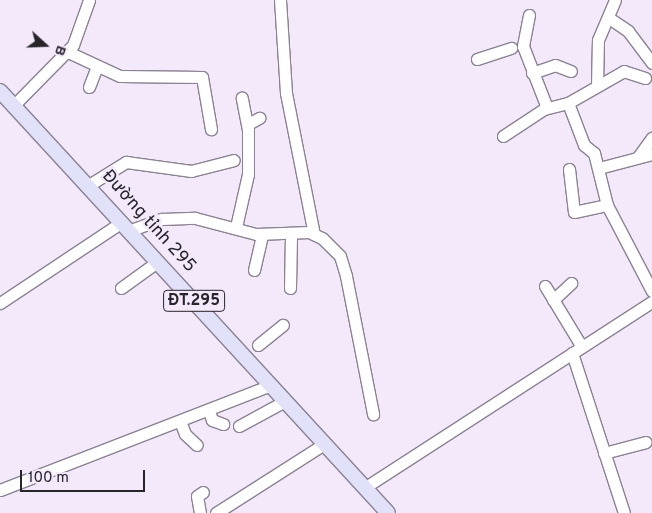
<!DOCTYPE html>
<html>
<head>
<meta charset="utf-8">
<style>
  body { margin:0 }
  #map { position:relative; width:652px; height:513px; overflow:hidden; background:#f3e9fa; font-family:Overpass,sans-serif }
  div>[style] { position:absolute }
  .roads { filter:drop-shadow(1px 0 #8b8292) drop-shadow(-1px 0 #8b8292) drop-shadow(0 1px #8b8292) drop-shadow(0 -1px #8b8292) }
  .minor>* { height:11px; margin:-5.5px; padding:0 5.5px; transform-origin:5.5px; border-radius:5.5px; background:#fff }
  .major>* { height:14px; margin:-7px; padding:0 7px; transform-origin:7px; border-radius:7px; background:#e1e2fa }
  span { translate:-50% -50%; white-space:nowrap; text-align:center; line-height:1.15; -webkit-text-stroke:5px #f3e9fa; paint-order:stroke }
  .shield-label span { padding:1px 4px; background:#f3e9fa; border:1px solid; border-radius:4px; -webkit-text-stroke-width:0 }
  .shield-label { font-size:16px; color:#27242a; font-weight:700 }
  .street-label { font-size:18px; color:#27242a }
  .north { position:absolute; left:20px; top:20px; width:50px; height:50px; -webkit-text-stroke:4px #f3e9fa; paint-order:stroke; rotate:110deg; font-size:14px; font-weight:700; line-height:20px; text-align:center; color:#27242a }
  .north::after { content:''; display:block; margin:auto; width:18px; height:22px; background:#27242a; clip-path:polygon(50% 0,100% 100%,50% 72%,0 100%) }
  .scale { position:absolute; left:20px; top:470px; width:125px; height:22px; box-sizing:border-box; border:2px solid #27242a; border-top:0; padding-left:6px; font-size:15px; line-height:18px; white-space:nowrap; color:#27242a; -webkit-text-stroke:4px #f3e9fa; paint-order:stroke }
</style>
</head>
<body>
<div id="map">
  <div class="roads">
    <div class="minor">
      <i style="left:280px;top:0;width:93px;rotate:86.3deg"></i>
      <i style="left:286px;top:93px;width:144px;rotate:78.8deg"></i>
      <i style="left:529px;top:15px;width:32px;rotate:101deg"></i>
      <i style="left:523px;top:46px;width:66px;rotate:68.8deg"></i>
      <i style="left:609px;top:18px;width:23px;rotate:34deg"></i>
      <i style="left:628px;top:31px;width:40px;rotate:53deg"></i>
      <i style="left:68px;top:52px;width:57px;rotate:24.8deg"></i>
      <i style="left:120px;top:76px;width:82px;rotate:0.7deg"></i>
      <i style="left:202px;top:77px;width:53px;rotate:80.2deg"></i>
      <i style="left:477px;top:59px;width:36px;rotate:-18deg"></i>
      <i style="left:532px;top:73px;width:24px;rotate:-19deg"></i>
      <i style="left:555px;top:65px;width:17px;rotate:21deg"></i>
      <i style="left:645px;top:78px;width:22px;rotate:-162deg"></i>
      <i style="left:624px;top:71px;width:64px;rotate:150.3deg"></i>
      <i style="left:568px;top:103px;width:45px;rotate:69.1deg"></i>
      <i style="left:584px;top:145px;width:13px;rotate:39deg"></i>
      <i style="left:594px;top:153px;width:54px;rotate:76deg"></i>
      <i style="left:607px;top:205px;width:97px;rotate:62.4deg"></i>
      <i style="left:597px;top:86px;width:46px;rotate:-88.8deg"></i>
      <i style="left:598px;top:40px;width:43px;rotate:-67deg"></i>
      <i style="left:89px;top:87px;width:22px;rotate:-69deg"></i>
      <i style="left:15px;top:104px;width:83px;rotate:-45.5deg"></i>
      <i style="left:73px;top:45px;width:48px;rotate:-70.4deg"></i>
      <i style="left:248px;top:124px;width:13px;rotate:-29deg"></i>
      <i style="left:503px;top:136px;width:49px;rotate:-33.4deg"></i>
      <i style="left:544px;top:109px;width:25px;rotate:-14deg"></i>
      <i style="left:638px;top:157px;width:24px;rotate:-54deg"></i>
      <i style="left:599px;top:168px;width:55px;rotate:-14.8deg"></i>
      <i style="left:569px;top:169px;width:43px;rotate:83.4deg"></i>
      <i style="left:574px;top:212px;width:34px;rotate:-12deg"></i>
      <i style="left:89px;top:185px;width:44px;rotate:-31.9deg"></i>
      <i style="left:126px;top:162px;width:66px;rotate:7.9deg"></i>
      <i style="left:191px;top:171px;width:44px;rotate:-14.3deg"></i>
      <i style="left:236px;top:227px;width:54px;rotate:-77.2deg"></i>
      <i style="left:248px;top:174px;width:44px;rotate:-90deg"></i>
      <i style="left:248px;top:130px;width:33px;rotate:-101deg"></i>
      <i style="left:131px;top:230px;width:33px;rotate:-20deg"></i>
      <i style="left:162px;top:219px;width:33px;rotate:-2deg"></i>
      <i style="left:195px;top:218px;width:63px;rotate:14.7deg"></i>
      <i style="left:256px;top:234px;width:53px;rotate:-2.2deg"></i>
      <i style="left:309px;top:232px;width:14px;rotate:25deg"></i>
      <i style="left:322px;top:238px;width:25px;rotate:45deg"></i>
      <i style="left:340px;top:256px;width:21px;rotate:73deg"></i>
      <i style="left:346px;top:276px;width:141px;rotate:78.9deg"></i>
      <i style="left:254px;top:270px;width:37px;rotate:-77deg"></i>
      <i style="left:545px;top:286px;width:71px;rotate:58.8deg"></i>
      <i style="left:121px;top:288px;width:44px;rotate:-35.8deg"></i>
      <i style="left:290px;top:288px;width:54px;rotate:-88.9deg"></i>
      <i style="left:553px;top:300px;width:25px;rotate:-43deg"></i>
      <i style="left:0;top:303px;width:146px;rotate:-33.6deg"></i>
      <i style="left:258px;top:345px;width:32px;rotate:-39deg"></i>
      <i style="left:572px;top:353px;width:168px;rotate:72deg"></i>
      <i style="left:209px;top:411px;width:9px;rotate:72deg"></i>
      <i style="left:212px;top:420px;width:12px;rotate:20deg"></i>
      <i style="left:180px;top:421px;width:14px;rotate:69deg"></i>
      <i style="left:185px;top:434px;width:16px;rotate:43deg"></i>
      <i style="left:239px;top:426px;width:52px;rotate:-28.5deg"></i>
      <i style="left:604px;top:453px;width:43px;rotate:-14.7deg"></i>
      <i style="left:364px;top:488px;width:343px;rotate:-32.9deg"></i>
      <i style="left:0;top:490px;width:291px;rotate:-21.2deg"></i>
      <i style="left:200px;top:513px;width:17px;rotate:-100deg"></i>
      <i style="left:197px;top:496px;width:7px;rotate:-34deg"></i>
      <i style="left:216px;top:513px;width:128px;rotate:-32.6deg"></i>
    </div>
    <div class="major">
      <i style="left:0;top:91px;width:573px;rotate:47.4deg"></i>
    </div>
  </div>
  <div class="shield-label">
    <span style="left:194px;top:301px">ĐT.295</span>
  </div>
  <div class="street-label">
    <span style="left:148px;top:222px;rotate:48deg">Đường tỉnh 295</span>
  </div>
  <div class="north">B</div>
  <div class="scale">100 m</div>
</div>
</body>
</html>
